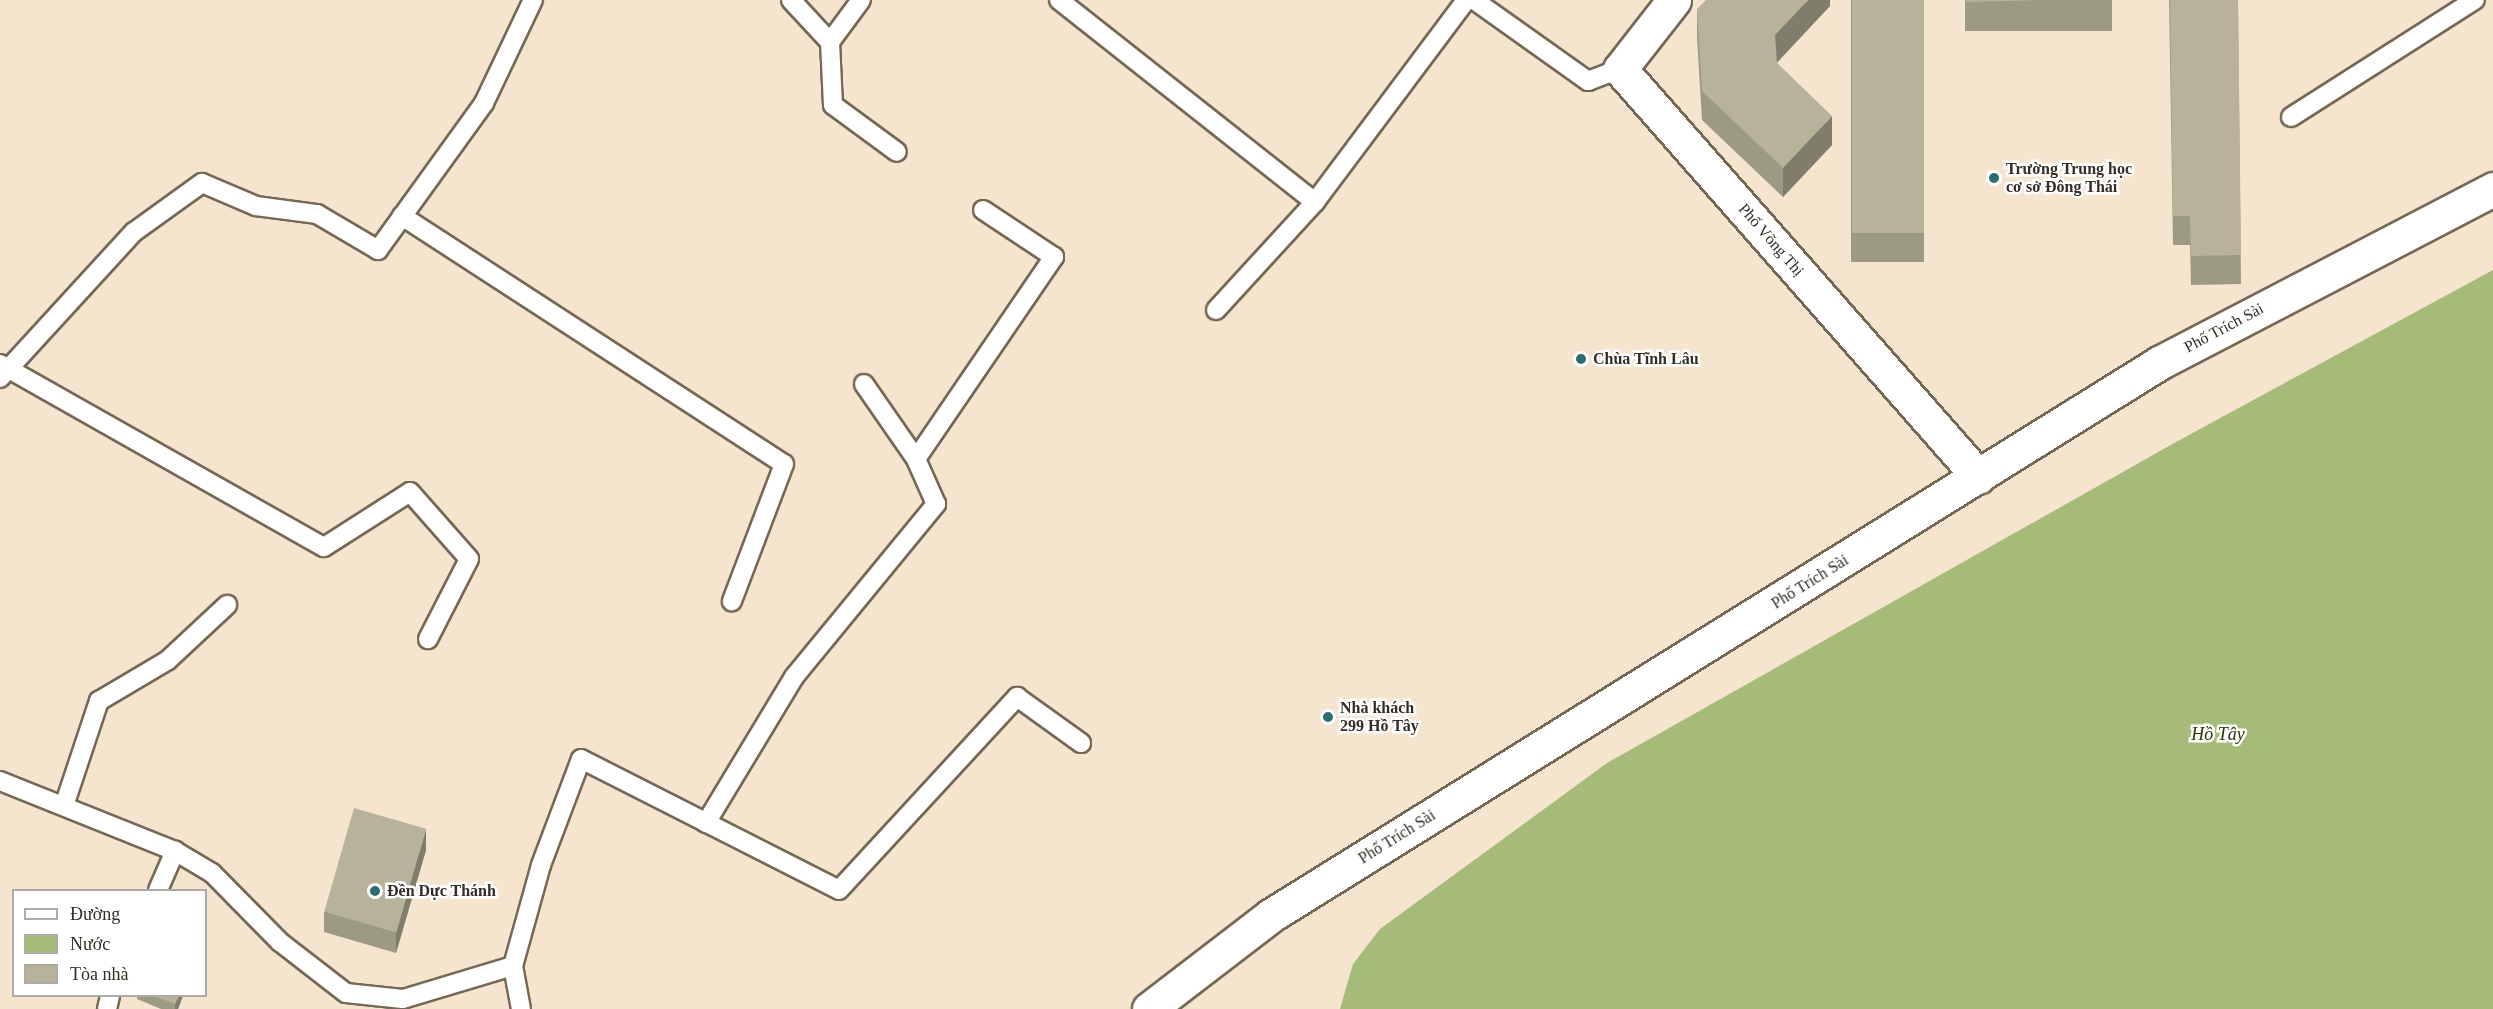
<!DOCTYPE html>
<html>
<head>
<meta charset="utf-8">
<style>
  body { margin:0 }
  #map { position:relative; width:2493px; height:1009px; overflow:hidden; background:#f6e5ce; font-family:"Times New Roman",serif }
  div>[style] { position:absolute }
  .water>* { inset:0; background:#a5bb78 }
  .roads { filter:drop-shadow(2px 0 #776854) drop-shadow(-2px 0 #776854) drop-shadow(0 2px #776854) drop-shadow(0 -2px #776854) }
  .lane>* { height:18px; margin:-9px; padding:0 9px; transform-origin:9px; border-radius:9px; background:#fff }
  .street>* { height:33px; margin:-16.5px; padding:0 16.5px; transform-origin:16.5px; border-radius:16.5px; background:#fff }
  .secondary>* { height:33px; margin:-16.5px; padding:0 16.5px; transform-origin:16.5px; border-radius:16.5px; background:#fff }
  .wall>* { inset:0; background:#9d9a84; transform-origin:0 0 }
  .shaded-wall>* { inset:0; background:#807d6c }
  .building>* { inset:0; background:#b7b39a; transform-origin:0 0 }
  .dots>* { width:16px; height:16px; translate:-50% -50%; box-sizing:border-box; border:3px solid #fff; border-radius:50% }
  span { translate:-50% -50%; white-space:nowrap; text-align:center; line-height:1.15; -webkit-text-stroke:5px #fff; paint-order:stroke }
  .poi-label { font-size:16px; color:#332d24; font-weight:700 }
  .left { translate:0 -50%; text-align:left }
  .street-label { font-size:16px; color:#332d24 }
  .water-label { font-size:18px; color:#293502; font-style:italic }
  .legend { position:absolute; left:12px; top:889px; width:195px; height:108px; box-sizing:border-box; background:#fff; border:2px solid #adaba7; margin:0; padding:8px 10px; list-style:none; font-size:18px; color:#332d24 }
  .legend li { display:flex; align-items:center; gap:12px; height:30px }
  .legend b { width:30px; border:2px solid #adaba7 }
</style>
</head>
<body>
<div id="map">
  <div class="water">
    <i style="clip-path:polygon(2493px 270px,2493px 1009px,1340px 1009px,1353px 964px,1380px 929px,1607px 763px,2176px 442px)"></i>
  </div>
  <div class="roads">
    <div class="lane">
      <i style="left:791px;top:0;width:57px;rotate:47.1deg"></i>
      <i style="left:830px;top:42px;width:52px;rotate:-53.6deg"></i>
      <i style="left:1059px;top:0;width:326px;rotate:38.3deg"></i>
      <i style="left:1474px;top:0;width:140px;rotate:35.4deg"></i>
      <i style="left:1588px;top:81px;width:34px;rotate:-21deg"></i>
      <i style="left:830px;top:42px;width:63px;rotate:87.3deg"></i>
      <i style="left:833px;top:105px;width:79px;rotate:36.3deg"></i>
      <i style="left:2291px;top:117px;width:218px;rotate:-32.5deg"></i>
      <i style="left:402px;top:216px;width:455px;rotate:33deg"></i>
      <i style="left:784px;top:464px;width:147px;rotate:110.8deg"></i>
      <i style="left:1216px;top:310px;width:147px;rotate:-47.5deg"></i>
      <i style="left:1315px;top:202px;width:252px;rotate:-53.2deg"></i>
      <i style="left:0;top:364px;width:372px;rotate:29.5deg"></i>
      <i style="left:324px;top:547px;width:102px;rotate:-32.6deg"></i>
      <i style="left:410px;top:492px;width:89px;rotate:48.6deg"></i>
      <i style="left:469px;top:559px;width:90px;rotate:117.1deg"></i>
      <i style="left:0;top:378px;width:198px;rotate:-47.5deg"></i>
      <i style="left:134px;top:232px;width:84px;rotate:-35.8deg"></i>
      <i style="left:202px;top:183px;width:59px;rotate:23.1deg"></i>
      <i style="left:256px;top:206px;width:62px;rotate:7.5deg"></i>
      <i style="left:317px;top:214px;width:71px;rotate:30.5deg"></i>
      <i style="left:378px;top:250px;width:181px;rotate:-54.2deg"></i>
      <i style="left:484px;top:103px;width:114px;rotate:-64.6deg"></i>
      <i style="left:864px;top:384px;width:91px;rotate:55.3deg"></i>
      <i style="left:0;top:781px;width:188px;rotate:21.8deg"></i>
      <i style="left:175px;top:851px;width:43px;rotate:30.7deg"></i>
      <i style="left:212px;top:873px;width:97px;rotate:45.4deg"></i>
      <i style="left:280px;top:942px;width:83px;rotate:37.7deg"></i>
      <i style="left:346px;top:993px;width:57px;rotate:6deg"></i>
      <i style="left:403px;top:999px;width:115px;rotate:-16.7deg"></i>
      <i style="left:513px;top:966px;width:44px;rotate:79.5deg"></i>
      <i style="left:65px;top:803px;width:108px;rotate:-71.6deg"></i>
      <i style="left:99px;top:701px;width:80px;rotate:-30.7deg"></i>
      <i style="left:168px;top:660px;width:81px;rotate:-43deg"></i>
      <i style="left:706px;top:823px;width:170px;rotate:-58.9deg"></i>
      <i style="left:794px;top:677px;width:224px;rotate:-50.6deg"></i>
      <i style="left:936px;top:504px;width:49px;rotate:-114deg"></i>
      <i style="left:916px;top:459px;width:245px;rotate:-55.7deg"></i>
      <i style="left:1054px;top:257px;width:85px;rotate:-146.5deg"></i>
      <i style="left:158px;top:890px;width:43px;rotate:-66.4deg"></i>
      <i style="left:513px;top:966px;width:105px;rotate:-74.5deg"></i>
      <i style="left:541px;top:865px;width:113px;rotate:-69.3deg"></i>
      <i style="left:581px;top:759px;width:289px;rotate:26.9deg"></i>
      <i style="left:839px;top:890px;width:263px;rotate:-47.3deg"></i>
      <i style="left:1017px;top:697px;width:79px;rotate:35.7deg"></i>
      <i style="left:107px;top:1009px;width:13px;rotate:-77deg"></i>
    </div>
    <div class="street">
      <i style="left:1674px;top:0;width:88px;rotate:128deg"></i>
      <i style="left:1620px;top:69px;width:543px;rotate:48.66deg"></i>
    </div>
    <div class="secondary">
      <i style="left:1149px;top:1009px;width:153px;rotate:-37.5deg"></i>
      <i style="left:1270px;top:916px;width:1047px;rotate:-31.88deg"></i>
      <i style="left:2159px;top:363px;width:377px;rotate:-27.5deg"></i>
    </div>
  </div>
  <div class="wall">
    <i style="clip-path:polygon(1830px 0,1830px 6px,1777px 63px,1832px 145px,1783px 197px,1702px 120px,1697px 38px,1697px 9px)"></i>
    <i style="left:1851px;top:0;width:73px;height:262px"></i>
    <i style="left:1965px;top:0;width:147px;height:31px"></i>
    <i style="clip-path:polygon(2169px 0,2238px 0,2241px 284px,2191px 285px,2190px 245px,2173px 245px)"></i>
    <i style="clip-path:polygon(426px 850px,396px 953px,324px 932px,324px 912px)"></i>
    <i style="clip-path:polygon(137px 996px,183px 996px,178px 1009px,161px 1009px,137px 999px)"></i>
  </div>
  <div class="shaded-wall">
    <i style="clip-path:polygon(1808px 0,1830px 0,1830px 6px,1775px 64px,1775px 35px)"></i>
    <i style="clip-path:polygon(1832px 116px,1832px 145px,1783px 197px,1783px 168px)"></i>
    <i style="clip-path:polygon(426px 829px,426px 850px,396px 953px,396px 933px)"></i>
    <i style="clip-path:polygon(179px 996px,183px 996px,178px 1009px,175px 1009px,175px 1004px)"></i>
  </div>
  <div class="building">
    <i style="clip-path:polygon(1706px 0,1808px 0,1775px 35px,1777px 63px,1832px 116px,1783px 168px,1702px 91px,1697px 9px)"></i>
    <i style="left:1852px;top:0;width:72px;height:233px"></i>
    <i style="clip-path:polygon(1966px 0,2043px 0,1966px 2px)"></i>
    <i style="clip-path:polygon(2170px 0,2238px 0,2241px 255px,2191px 256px,2190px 216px,2173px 216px)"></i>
    <i style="left:354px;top:808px;width:75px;height:108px;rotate:16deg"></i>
    <i style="clip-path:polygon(154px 996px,179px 996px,175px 1004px)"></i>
  </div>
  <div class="dots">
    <i style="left:1994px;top:178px;background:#26716f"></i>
    <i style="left:1581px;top:359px;background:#26716f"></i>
    <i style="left:1328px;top:717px;background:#26716f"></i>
    <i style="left:375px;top:891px;background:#26716f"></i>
  </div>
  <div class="poi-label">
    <span class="left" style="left:2006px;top:178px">Trường Trung học<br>cơ sở Đông Thái</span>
    <span class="left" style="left:1593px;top:359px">Chùa Tĩnh Lâu</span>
    <span class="left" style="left:1340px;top:717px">Nhà khách<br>299 Hồ Tây</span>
    <span class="left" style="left:387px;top:891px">Đền Dực Thánh</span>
  </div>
  <div class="street-label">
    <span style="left:1771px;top:240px;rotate:49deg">Phố Võng Thị</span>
    <span style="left:2224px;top:328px;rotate:-28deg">Phố Trích Sài</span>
    <span style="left:1810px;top:582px;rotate:-32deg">Phố Trích Sài</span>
    <span style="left:1397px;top:837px;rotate:-32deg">Phố Trích Sài</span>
  </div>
  <div class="water-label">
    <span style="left:2218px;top:734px">Hồ Tây</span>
  </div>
  <ul class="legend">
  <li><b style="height:8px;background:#fff"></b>Đường</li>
  <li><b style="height:16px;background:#a5bb78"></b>Nước</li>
  <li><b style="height:16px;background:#b7b39a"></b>Tòa nhà</li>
  </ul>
</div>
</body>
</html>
